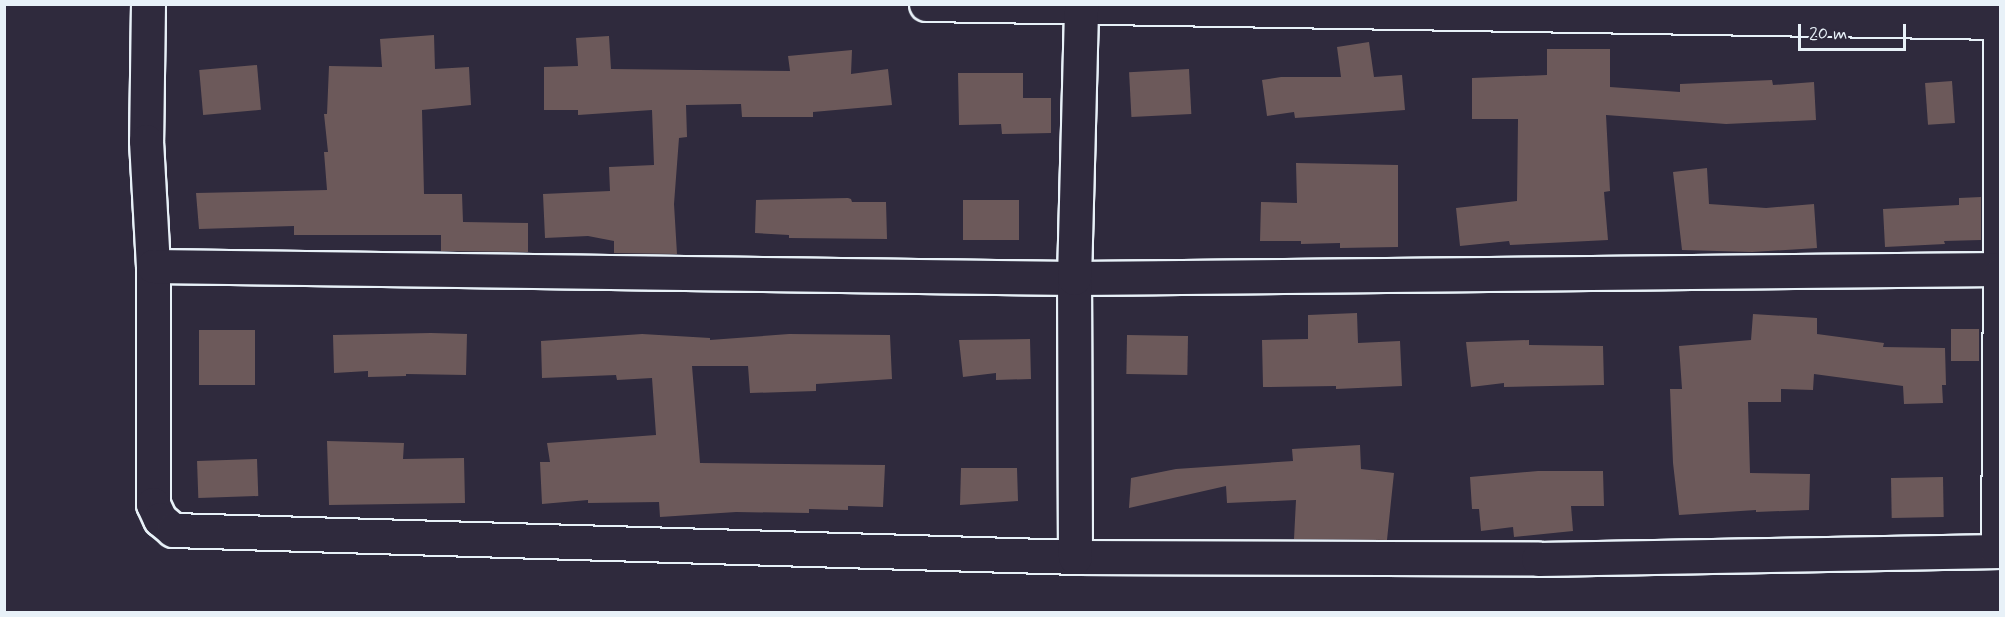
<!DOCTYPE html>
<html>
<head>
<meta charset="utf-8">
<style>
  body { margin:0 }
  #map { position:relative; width:2005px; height:617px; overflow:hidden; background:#2f2a3d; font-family:Mynerve,sans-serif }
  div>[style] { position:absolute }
  .building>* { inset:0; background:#6c595a; transform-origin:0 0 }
  .roads { filter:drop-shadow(2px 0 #e8f1f8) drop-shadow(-2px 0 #e8f1f8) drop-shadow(0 2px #e8f1f8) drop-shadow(0 -2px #e8f1f8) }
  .minor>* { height:33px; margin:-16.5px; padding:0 16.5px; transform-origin:16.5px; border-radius:16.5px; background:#2f2a3d }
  span { translate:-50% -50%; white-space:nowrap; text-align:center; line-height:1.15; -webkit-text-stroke:6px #2f2a3d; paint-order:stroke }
  .frame { position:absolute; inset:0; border:6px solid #e8f1f8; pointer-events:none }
  .scale { position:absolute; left:1798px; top:24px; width:108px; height:27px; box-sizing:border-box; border:3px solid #e8f1f8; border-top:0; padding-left:8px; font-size:18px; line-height:21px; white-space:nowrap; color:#e8f1f8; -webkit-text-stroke:4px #2f2a3d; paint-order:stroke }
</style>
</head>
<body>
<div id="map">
  <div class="building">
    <i style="clip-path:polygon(434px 35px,435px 69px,469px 67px,471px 105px,422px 110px,424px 194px,462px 194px,463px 222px,528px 223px,528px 252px,441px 251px,441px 235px,294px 235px,294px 226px,199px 229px,196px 193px,327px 190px,324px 152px,328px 152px,324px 114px,327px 114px,329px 66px,382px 67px,380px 39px)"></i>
    <i style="clip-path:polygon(609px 36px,611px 69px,790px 71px,788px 56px,852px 50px,851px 74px,888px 69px,892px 105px,813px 112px,813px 117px,742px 117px,741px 104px,686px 105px,687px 137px,679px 138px,674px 204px,677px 254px,614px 253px,614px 241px,588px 236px,545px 238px,543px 194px,610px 191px,609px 167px,654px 165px,652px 110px,578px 115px,578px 110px,544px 110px,544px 67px,578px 66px,576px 38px)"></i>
    <i style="clip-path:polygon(1369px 42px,1374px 77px,1402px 75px,1405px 110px,1295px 118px,1294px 112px,1267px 116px,1262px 80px,1281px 77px,1341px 77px,1337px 47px)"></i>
    <i style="clip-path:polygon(1547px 49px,1610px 49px,1610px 87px,1680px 92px,1680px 84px,1772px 80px,1773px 85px,1814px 82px,1816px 120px,1726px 124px,1606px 115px,1610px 191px,1604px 192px,1608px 240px,1510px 245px,1509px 241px,1460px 246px,1456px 208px,1517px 201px,1518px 119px,1472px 119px,1472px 78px,1547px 75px)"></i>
    <i style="left:257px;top:65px;width:45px;height:58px;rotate:85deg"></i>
    <i style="left:1189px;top:69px;width:45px;height:60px;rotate:87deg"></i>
    <i style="clip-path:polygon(958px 73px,1023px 73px,1023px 98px,1051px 98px,1051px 133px,1002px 134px,1001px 124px,959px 125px)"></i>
    <i style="left:1952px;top:81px;width:42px;height:27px;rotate:86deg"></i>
    <i style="clip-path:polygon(1296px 163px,1398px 165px,1398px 247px,1340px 248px,1340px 243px,1301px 244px,1301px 241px,1260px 241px,1261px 202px,1297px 203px)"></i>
    <i style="clip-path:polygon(1707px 168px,1709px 204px,1766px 208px,1814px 204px,1817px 248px,1752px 252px,1682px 250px,1673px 172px)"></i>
    <i style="clip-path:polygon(1981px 197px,1981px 240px,1944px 241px,1945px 244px,1885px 247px,1883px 209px,1959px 205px,1959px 198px)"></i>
    <i style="clip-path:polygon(848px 198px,851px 199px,852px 202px,886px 202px,887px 239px,789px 238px,789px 235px,755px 233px,756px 200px)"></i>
    <i style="left:1019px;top:200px;width:40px;height:56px;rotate:90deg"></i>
    <i style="clip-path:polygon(1357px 313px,1358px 343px,1400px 341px,1402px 386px,1336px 389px,1336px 386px,1263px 387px,1262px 340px,1308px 339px,1308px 315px)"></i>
    <i style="clip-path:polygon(1753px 314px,1817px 318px,1817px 334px,1884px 343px,1883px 347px,1945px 348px,1946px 385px,1942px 385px,1943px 403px,1904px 404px,1903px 386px,1814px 374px,1813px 390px,1781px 389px,1781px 402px,1748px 402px,1750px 473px,1810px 474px,1809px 510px,1756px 512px,1756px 510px,1679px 515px,1673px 463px,1670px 389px,1682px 389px,1679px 346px,1751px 340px)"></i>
    <i style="left:1979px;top:329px;width:32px;height:28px;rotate:90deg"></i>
    <i style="left:199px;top:330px;width:56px;height:55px"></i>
    <i style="clip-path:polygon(431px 333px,467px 334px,466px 375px,406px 374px,406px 376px,368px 377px,368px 371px,334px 373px,333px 335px)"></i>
    <i style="clip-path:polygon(642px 334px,710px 338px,710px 340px,789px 334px,890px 335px,892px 379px,816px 384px,816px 391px,750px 393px,748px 366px,692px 366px,700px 463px,885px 465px,883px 507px,848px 506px,848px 510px,809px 509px,809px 513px,736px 512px,660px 517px,659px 502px,588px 503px,588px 500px,542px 504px,540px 462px,550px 462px,547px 443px,656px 435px,652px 378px,617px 380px,616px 375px,542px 378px,541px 341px)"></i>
    <i style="left:1188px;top:336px;width:39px;height:61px;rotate:91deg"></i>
    <i style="clip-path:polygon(1030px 339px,1031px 379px,996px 380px,996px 373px,963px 377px,959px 340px)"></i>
    <i style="clip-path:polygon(1529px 340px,1529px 345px,1603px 346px,1604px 385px,1504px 387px,1504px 383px,1471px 387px,1466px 342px)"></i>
    <i style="clip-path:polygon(327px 441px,404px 443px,403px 459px,464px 458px,465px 503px,329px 505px)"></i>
    <i style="clip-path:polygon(1360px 445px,1361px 469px,1394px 473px,1387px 540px,1294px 539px,1296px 500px,1227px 503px,1226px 486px,1129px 508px,1131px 478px,1176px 469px,1293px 461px,1292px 449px)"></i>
    <i style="left:257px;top:459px;width:37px;height:60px;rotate:88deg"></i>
    <i style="clip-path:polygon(961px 468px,1017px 468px,1018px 501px,960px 505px)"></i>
    <i style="clip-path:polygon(1538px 471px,1603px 471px,1604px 506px,1571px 506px,1573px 531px,1514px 537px,1513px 527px,1481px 531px,1479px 509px,1472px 509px,1470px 477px)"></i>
    <i style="left:1943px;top:477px;width:40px;height:52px;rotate:89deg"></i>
  </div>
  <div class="roads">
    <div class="minor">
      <i style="left:148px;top:4px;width:137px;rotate:90.8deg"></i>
      <i style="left:146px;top:141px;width:125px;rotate:86.8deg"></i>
      <i style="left:153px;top:266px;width:238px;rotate:90deg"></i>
      <i style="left:153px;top:504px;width:17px;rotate:65deg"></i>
      <i style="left:160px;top:519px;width:17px;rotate:40deg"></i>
      <i style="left:173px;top:530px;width:902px;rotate:1.71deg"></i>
      <i style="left:1075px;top:557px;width:463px;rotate:0.2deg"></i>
      <i style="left:1538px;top:559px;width:462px;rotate:-1deg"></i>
      <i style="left:926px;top:4px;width:1074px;rotate:0.96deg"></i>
      <i style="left:2000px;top:4px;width:249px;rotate:90deg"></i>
      <i style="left:153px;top:266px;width:921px;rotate:0.75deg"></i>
      <i style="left:1074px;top:278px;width:926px;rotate:-0.56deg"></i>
      <i style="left:1998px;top:551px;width:277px;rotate:-89.6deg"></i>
      <i style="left:1075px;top:557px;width:279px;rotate:-90.2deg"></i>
      <i style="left:1074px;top:278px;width:274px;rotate:-88.5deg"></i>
    </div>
  </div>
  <div class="frame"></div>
  <div class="scale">20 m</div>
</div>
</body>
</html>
